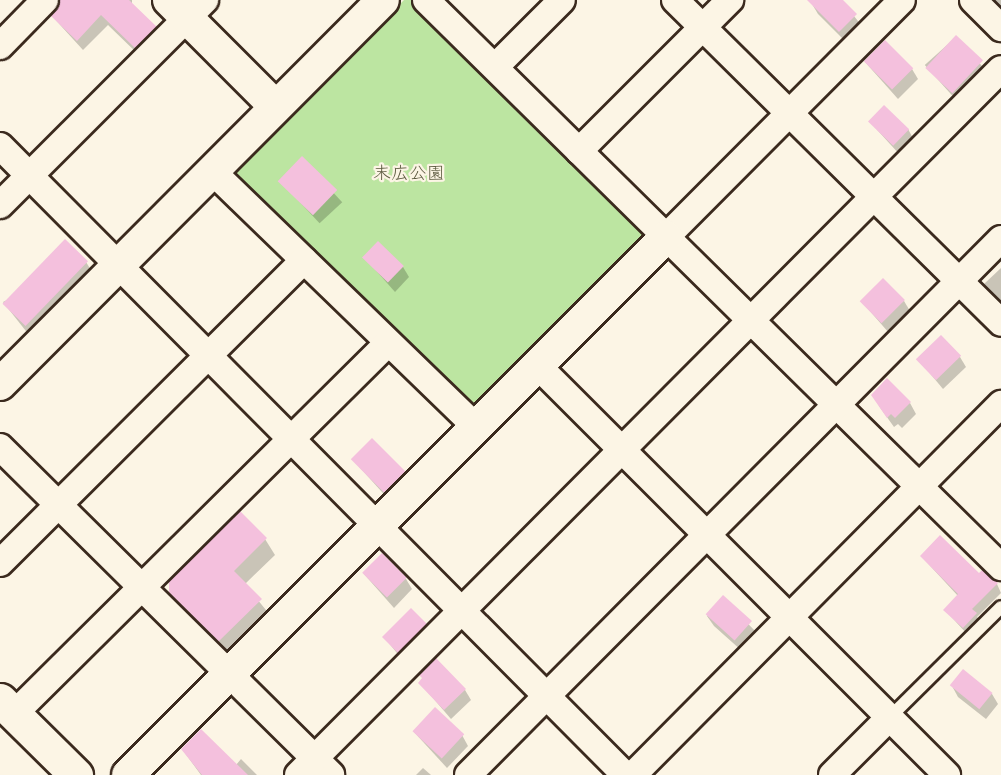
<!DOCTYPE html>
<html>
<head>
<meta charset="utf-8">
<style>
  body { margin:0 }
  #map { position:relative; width:1001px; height:775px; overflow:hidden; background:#fcf5e5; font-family:"Balsamiq Sans","Klee One",sans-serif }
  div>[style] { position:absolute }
  .green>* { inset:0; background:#bce5a1 }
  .shadow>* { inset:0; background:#0003; transform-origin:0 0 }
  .building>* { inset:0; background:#f4c0dd; transform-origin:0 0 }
  .roads { filter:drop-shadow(2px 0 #3b2a1e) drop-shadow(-2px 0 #3b2a1e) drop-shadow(0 2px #3b2a1e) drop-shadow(0 -2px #3b2a1e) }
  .service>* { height:12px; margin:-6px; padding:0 6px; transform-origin:6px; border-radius:6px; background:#fcf5e5 }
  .minor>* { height:26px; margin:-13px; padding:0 13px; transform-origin:13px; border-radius:13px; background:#fcf5e5 }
  .tertiary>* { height:32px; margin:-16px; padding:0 16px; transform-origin:16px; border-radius:16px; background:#fcf5e5 }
  .secondary>* { height:33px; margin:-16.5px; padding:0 16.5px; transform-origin:16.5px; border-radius:16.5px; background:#fcf5e5 }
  span { translate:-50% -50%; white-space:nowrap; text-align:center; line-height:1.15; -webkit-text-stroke:4.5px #fcf5e5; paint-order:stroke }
  .park-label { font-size:18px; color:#5b593f }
</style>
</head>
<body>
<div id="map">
  <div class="green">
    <i style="clip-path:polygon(404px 0,413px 0,644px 234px,473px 408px,231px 176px)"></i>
  </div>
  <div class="shadow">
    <i style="clip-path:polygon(63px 0,132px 0,132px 5px,162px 38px,142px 58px,108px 25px,83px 50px,52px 16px)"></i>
    <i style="clip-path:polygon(816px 0,841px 0,862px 26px,846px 42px,818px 14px,812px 4px)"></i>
    <i style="clip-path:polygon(993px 0,1001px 0,1001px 8px)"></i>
    <i style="left:956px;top:37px;width:47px;height:42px;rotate:48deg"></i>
    <i style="clip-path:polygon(865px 62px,912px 69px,918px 79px,898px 99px)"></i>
    <i style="clip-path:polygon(870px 122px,908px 129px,914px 140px,900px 155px)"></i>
    <i style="left:302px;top:159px;width:59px;height:31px;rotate:47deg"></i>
    <i style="clip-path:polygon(364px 257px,403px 267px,409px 277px,395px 292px)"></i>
    <i style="clip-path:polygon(86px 262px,96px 278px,33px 340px,3px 302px)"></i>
    <i style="clip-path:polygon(1001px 268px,1001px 305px,984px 284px)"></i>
    <i style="clip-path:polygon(904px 301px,910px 311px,889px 333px,862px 302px)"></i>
    <i style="clip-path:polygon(960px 357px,966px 367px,943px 389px,918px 359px)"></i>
    <i style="clip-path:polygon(910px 403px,916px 414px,902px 428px,898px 424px,894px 427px,879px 406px)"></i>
    <i style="clip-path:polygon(353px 460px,404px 471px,410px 482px,391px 502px)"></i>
    <i style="clip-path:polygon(265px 539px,275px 555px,245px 584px,270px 615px,228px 657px,180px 609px,170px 593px)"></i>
    <i style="clip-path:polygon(921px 556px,997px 584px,1001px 593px,977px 617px,980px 622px,968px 635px,945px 610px,958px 596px)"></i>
    <i style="clip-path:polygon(364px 574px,406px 579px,412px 589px,394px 608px)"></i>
    <i style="clip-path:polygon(723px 598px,757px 633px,742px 651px,714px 626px,707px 616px)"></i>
    <i style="clip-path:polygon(426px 625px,432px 636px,405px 663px,384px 637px)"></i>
    <i style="clip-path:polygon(420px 683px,465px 690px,471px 700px,451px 719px)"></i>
    <i style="clip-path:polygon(952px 686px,992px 694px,998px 704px,986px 719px,958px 697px)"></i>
    <i style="clip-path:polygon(414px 732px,462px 735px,468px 746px,447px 768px)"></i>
    <i style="clip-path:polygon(182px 749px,236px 765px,241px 759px,257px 775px,201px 775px)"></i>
    <i style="clip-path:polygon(423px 768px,431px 775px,416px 775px)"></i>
  </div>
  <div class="building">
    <i style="clip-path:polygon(60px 0,129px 0,157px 27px,135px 48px,101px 15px,77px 41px,51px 16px)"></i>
    <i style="clip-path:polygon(807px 0,843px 0,857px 14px,839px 32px)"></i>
    <i style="left:956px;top:35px;width:37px;height:45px;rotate:43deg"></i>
    <i style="left:885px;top:40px;width:40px;height:30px;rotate:45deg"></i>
    <i style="left:884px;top:105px;width:35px;height:23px;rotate:44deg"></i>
    <i style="left:302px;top:156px;width:49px;height:35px;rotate:44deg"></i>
    <i style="left:65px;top:239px;width:32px;height:90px;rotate:44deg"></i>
    <i style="left:378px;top:241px;width:36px;height:23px;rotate:44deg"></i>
    <i style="left:883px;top:278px;width:31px;height:33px;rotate:45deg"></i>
    <i style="left:941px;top:335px;width:29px;height:35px;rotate:46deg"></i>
    <i style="clip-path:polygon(887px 378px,911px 402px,895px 418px,891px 414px,887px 418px,871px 395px)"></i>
    <i style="left:372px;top:438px;width:47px;height:30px;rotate:45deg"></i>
    <i style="clip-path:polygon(240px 511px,267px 538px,234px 571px,262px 599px,218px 642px,169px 593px,169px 581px)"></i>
    <i style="clip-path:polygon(940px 535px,979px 573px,982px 570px,998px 583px,972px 609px,977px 613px,963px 628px,943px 610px,958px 594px,920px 556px)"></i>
    <i style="left:382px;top:553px;width:35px;height:28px;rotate:45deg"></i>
    <i style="left:723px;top:595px;width:39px;height:26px;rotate:42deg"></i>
    <i style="left:411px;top:608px;width:23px;height:41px;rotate:45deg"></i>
    <i style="clip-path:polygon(436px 658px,466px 689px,444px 710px,418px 683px,422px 678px,419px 675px)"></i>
    <i style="left:963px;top:669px;width:38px;height:21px;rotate:39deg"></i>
    <i style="left:435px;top:707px;width:40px;height:33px;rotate:43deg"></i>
    <i style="clip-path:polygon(201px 729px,248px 775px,202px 775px,181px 749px)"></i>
  </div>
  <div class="roads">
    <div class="service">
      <i style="left:890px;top:717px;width:156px;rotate:-44.7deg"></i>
    </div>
    <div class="minor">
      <i style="left:426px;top:0;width:808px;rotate:44.6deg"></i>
      <i style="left:675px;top:0;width:459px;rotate:44.7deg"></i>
      <i style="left:973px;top:0;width:40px;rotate:45deg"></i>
      <i style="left:0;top:46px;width:64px;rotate:-45.6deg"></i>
      <i style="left:496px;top:66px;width:93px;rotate:-45deg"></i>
      <i style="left:0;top:146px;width:887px;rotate:45.18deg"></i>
      <i style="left:579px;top:151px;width:214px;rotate:-45deg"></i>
      <i style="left:212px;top:171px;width:368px;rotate:44.1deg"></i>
      <i style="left:0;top:205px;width:290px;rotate:-45deg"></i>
      <i style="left:666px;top:237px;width:334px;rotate:-45.1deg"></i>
      <i style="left:537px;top:365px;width:580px;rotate:45deg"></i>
      <i style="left:0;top:447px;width:466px;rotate:44.7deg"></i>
      <i style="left:0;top:563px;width:429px;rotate:-44.9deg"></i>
      <i style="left:14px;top:714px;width:525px;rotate:-44.77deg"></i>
      <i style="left:298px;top:775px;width:996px;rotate:-45.12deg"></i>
      <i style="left:468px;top:775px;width:756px;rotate:-45.16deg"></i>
      <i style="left:633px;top:775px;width:523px;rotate:-45.23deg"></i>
      <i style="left:832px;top:775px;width:82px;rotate:-45deg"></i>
    </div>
    <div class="tertiary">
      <i style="left:169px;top:0;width:150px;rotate:45deg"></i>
      <i style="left:0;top:384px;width:542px;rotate:-45.07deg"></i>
      <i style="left:128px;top:775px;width:761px;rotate:-45deg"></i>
    </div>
    <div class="secondary">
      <i style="left:0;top:700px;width:107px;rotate:44.6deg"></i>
    </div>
  </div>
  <div class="park-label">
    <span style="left:409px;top:174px">末広公園</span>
  </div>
</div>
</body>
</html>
